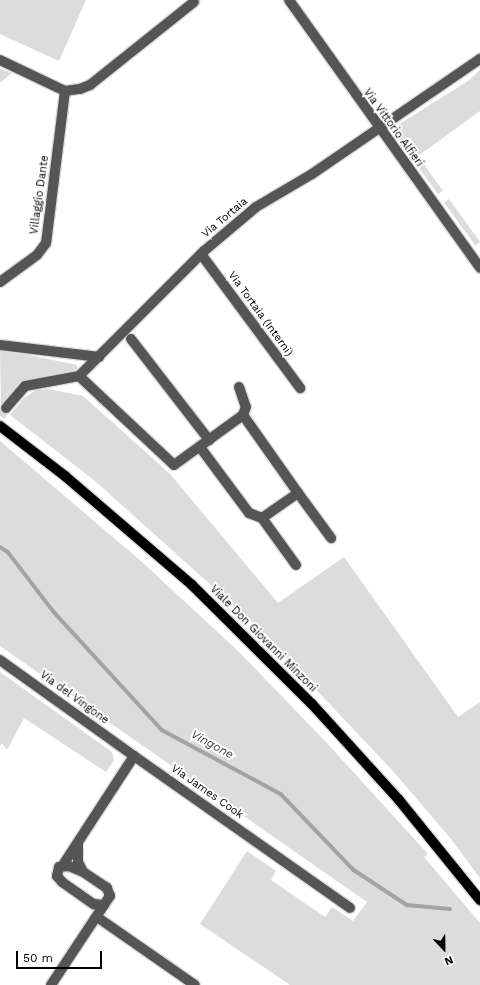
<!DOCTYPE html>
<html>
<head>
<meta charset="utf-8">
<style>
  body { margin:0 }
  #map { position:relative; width:480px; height:985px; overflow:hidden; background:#fff; font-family:"Work Sans",sans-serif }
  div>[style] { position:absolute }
  .green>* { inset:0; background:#dcdcdc; transform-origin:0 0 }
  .stream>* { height:3.5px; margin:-1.75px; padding:0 1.75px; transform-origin:1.75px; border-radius:1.75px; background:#a3a3a3 }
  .minor-tunnel>* { height:10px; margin-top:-5px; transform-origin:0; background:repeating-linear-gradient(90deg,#d9d9d9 0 10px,transparent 0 15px) }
  .roads { filter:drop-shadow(1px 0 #dbdbdb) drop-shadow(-1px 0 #dbdbdb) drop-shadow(0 1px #dbdbdb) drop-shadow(0 -1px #dbdbdb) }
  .minor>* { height:10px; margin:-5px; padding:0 5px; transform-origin:5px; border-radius:5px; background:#555 }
  .major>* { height:10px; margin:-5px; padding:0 5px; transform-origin:5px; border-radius:5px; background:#000 }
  span { translate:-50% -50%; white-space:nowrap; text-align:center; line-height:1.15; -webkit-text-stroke:4px #fff; paint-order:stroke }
  .street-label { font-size:11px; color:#000 }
  .water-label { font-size:12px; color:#444; font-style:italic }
  .north { position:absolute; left:424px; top:929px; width:40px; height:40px; -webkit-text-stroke:3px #fff; paint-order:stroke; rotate:158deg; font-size:11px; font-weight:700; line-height:16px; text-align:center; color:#000 }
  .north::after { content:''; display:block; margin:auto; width:14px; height:18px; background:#000; clip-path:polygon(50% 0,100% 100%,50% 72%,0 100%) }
  .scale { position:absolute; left:16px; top:951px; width:86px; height:18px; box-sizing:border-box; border:2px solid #000; border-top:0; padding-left:5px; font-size:12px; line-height:14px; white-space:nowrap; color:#000; -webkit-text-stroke:3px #fff; paint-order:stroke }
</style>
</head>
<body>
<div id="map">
  <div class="green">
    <i style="clip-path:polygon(0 0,86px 0,59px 61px,0 34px)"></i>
    <i style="clip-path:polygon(0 69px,12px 73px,0 83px)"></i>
    <i style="clip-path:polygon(480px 70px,480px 111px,418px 156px,443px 191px,438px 194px,397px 138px,396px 131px,401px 123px,468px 81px)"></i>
    <i style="left:449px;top:199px;width:53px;height:6px;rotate:54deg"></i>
    <i style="clip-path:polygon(0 349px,77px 365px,78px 370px,22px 382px,1px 407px)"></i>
    <i style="clip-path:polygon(48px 389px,83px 396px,170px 474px,278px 603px,344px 557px,458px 717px,480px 702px,480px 878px,451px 839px,393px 771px,252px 622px,95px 481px,10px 415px,24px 398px,36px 390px)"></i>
    <i style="clip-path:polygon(0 441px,141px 561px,239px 652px,325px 741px,428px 854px,424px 857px,480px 923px,480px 985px,290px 985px,200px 924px,247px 851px,276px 871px,271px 880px,325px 917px,332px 907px,353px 921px,367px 902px,0 646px)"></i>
    <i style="clip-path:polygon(0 672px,112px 752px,114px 760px,106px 772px,24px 718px,7px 750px,2px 743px,0 746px)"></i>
  </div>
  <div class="stream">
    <i style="left:0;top:547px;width:9px;rotate:32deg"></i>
    <i style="left:8px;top:552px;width:76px;rotate:52.5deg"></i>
    <i style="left:54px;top:612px;width:160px;rotate:47.5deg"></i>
    <i style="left:162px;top:730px;width:135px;rotate:28.3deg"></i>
    <i style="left:281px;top:794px;width:105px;rotate:46.2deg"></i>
    <i style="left:354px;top:870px;width:64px;rotate:33.4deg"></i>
    <i style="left:407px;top:905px;width:43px;rotate:5.3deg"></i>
  </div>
  <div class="minor-tunnel">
    <i style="left:0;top:416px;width:10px;rotate:-53deg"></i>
  </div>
  <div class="roads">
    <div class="minor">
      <i style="left:289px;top:0;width:329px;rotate:54.5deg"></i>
      <i style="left:0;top:60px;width:72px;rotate:25.5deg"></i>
      <i style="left:65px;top:91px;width:153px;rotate:97.1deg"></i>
      <i style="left:46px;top:243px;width:15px;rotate:127deg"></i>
      <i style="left:37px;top:255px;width:46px;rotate:143.9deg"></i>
      <i style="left:65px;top:91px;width:15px;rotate:-8deg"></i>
      <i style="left:80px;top:89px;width:11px;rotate:-22deg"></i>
      <i style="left:90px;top:85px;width:133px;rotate:-38.6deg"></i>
      <i style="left:201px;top:254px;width:167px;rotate:53.5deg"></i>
      <i style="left:131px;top:339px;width:128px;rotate:52.3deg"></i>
      <i style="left:0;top:345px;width:100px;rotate:6.9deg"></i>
      <i style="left:79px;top:376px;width:130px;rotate:43.1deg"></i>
      <i style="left:174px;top:465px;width:85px;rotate:-35.9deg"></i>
      <i style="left:243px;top:415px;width:95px;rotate:54.8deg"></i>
      <i style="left:298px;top:493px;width:44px;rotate:145.2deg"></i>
      <i style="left:262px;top:518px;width:14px;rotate:-159deg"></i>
      <i style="left:249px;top:513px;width:82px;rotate:-126.6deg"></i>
      <i style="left:239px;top:387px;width:21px;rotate:71deg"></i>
      <i style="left:246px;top:407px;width:9px;rotate:111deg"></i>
      <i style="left:6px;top:408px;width:29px;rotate:-49deg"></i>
      <i style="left:25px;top:386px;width:55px;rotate:-10.5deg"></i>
      <i style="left:79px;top:376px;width:177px;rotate:-45deg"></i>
      <i style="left:204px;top:251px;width:68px;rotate:-40.2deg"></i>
      <i style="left:256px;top:207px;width:65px;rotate:-30.5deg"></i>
      <i style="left:312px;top:174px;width:204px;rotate:-34.4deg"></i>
      <i style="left:298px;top:493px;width:56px;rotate:53.7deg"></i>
      <i style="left:262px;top:518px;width:58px;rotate:54.1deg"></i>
      <i style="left:0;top:660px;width:165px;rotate:35.6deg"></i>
      <i style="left:78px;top:843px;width:19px;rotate:90deg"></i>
      <i style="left:78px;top:862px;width:11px;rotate:63deg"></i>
      <i style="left:63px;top:865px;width:130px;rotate:-56.9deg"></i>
      <i style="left:134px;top:756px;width:264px;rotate:35.1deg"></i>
      <i style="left:97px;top:917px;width:119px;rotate:34.8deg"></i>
      <i style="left:51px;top:985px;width:107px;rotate:-56.5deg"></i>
      <i style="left:110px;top:896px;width:9px;rotate:-111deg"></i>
      <i style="left:107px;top:888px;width:29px;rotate:-146deg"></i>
      <i style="left:83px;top:872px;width:15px;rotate:-157deg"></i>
      <i style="left:69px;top:866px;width:10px;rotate:174deg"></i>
      <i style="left:59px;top:867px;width:9px;rotate:103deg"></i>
      <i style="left:57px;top:876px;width:8px;rotate:50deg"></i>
      <i style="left:62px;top:882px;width:39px;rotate:35deg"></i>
      <i style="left:94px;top:904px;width:10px;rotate:6deg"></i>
    </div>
    <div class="major">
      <i style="left:0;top:426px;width:82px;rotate:37.6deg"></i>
      <i style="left:65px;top:476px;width:167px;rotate:40.6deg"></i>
      <i style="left:192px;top:585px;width:169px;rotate:44.8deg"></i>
      <i style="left:312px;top:704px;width:130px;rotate:47.8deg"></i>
      <i style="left:399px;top:800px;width:129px;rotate:51deg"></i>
    </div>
  </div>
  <div class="street-label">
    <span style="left:393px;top:128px;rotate:54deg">Via Vittorio Alfieri</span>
    <span style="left:40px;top:195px;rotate:-82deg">Villaggio Dante</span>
    <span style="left:225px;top:218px;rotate:-40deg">Via Tortaia</span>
    <span style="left:260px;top:314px;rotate:54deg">Via Tortaia (Interni)</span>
    <span style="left:263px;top:639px;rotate:45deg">Viale Don Giovanni Minzoni</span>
    <span style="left:74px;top:698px;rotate:36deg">Via del Vingone</span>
    <span style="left:207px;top:792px;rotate:35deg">Via James Cook</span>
  </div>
  <div class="water-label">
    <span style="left:212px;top:745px;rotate:29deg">Vingone</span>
  </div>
  <div class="north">N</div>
  <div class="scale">50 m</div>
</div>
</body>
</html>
